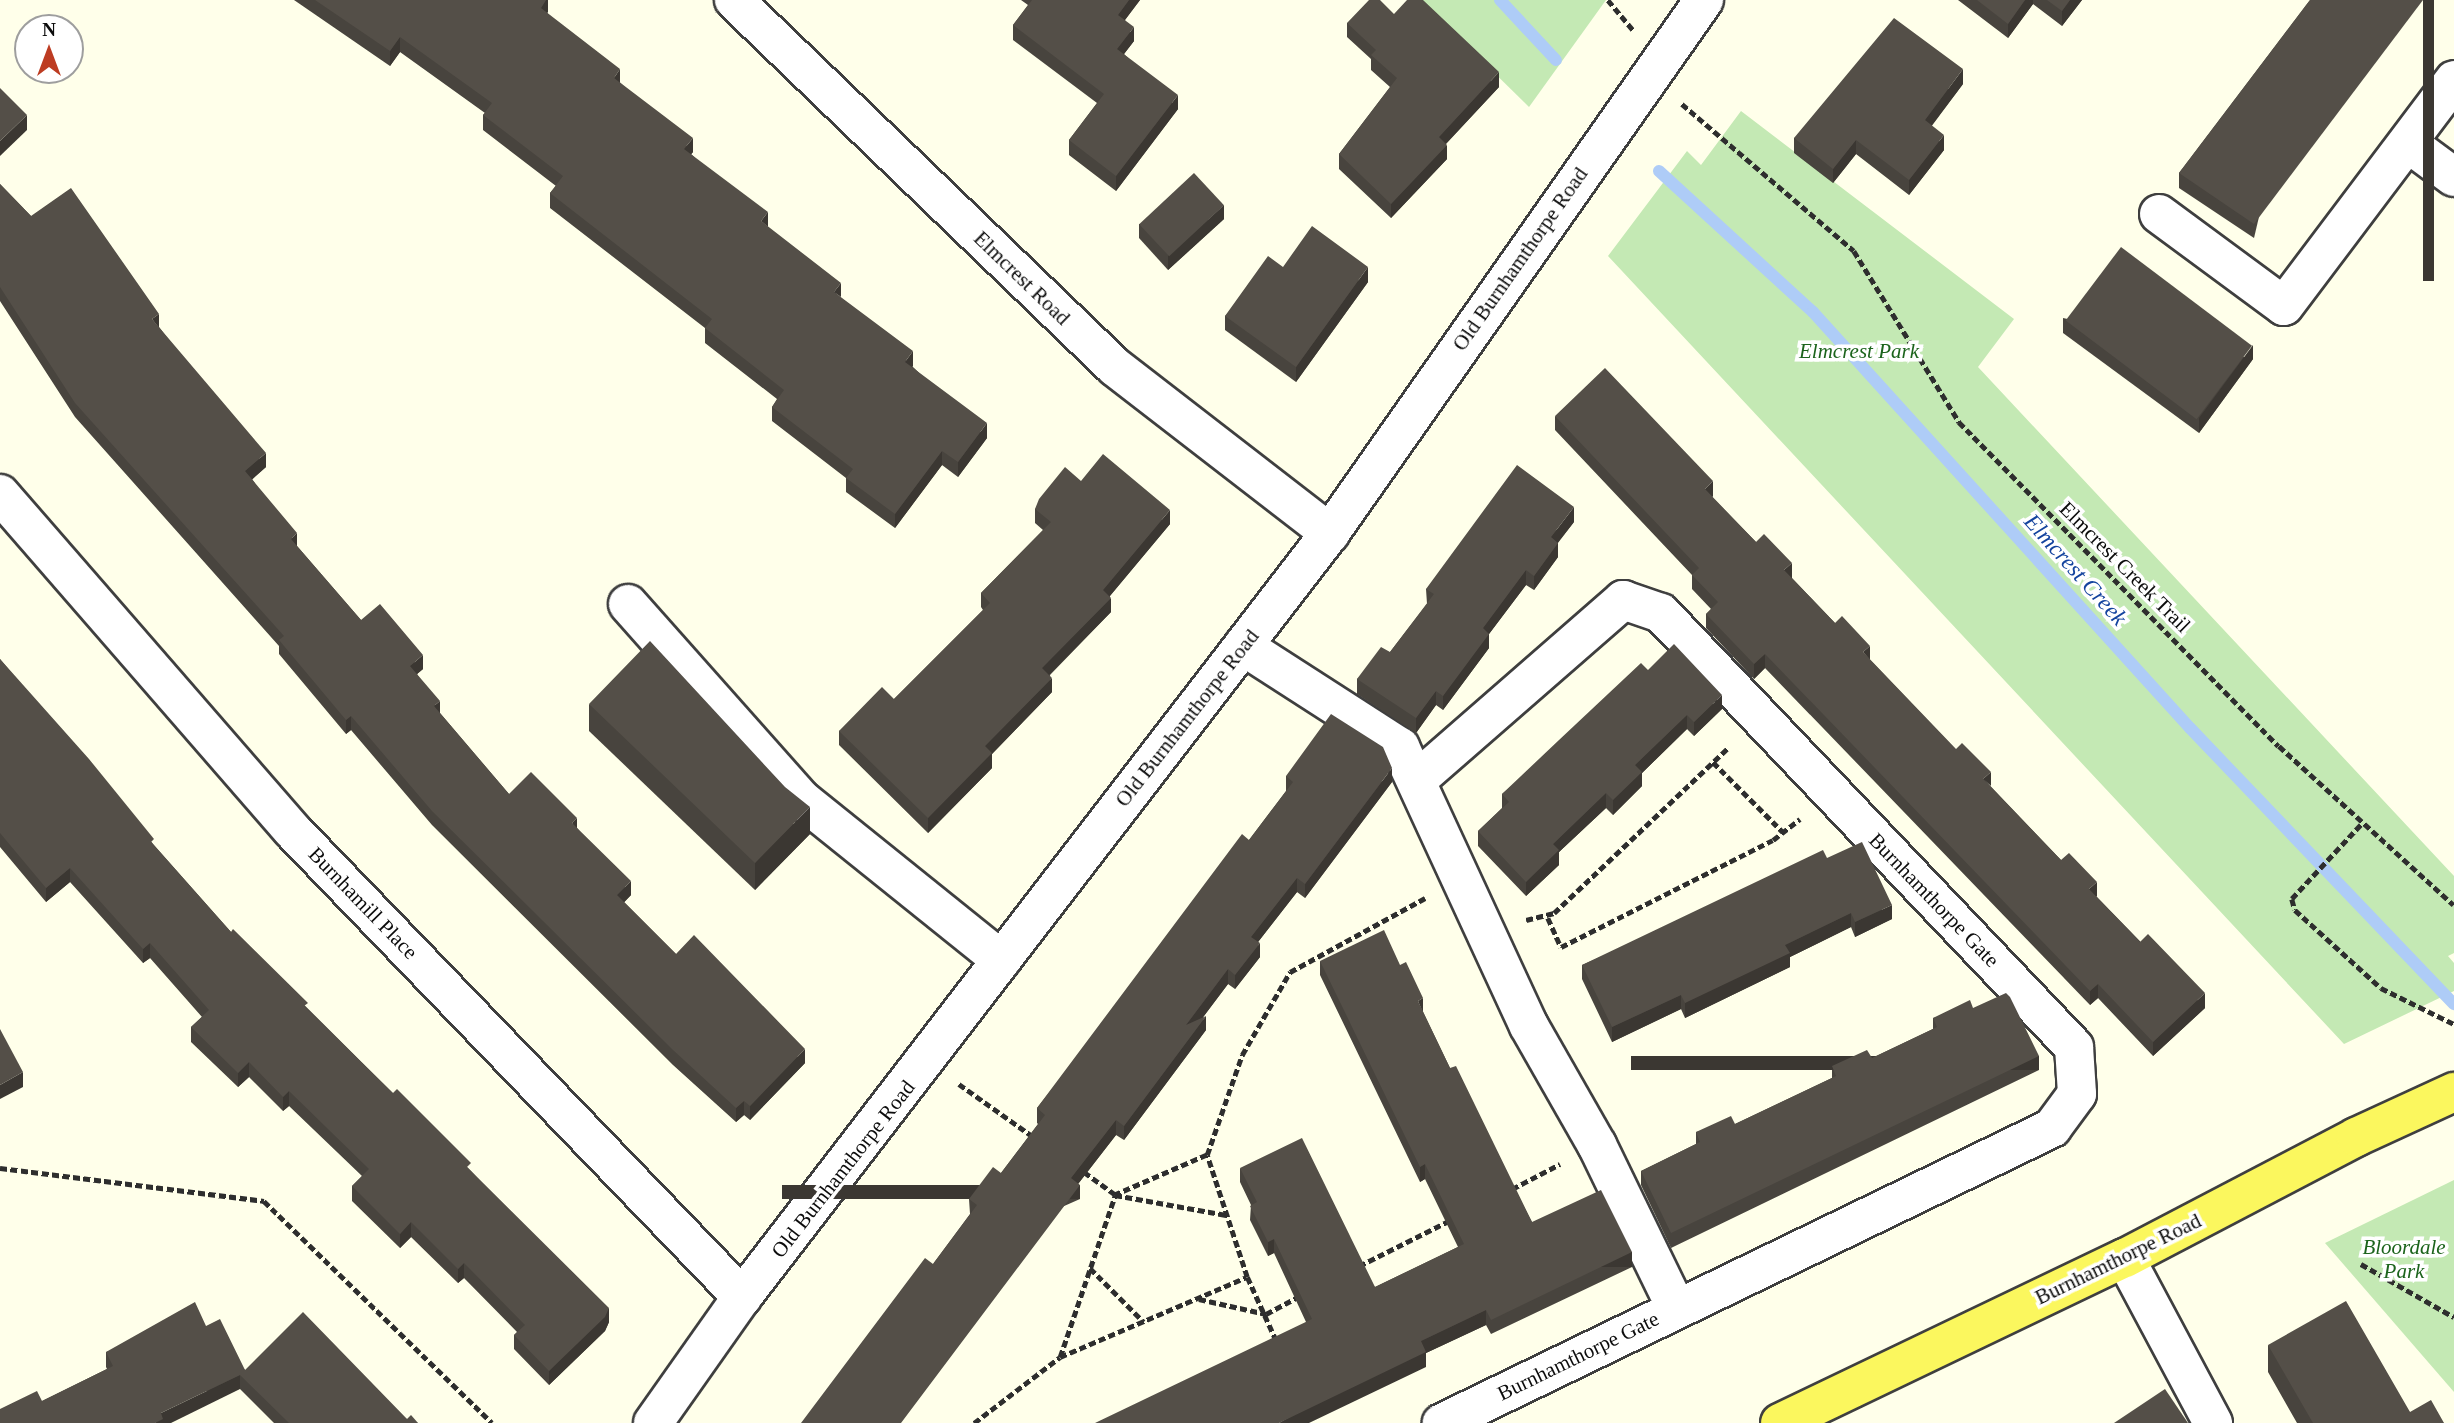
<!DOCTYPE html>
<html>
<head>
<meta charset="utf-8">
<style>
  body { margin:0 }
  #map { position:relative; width:2454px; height:1423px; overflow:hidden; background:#ffffea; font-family:Georgia,serif }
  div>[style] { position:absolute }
  .green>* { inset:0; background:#c4e9b4 }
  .stream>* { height:12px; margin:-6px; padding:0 6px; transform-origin:6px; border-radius:6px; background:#aeccf7 }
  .path>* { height:4.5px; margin-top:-2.25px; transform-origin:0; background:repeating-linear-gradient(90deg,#2e2e2e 0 7px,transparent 0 10.5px) }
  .roads { filter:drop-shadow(2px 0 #3f3f3f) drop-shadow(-2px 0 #3f3f3f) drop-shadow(0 2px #3f3f3f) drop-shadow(0 -2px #3f3f3f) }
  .minor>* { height:38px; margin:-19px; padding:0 19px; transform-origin:19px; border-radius:19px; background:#fff }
  .major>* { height:38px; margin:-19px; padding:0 19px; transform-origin:19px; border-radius:19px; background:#fbf75e }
  .wall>* { inset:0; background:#48443e }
  .shaded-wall>* { inset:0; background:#3b3732; transform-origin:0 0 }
  .building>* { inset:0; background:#544f48; transform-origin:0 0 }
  span { translate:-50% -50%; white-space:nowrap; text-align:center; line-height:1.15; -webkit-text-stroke:7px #fff; paint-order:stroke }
  .street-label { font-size:21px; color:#0c0c0c }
  .park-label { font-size:21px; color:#1c641c; font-style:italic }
  .water-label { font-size:23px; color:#14449e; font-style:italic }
  .north { position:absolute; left:14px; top:14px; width:70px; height:70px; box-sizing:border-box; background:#fff; border:2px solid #9e9e9e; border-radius:50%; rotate:0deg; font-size:19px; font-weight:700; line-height:28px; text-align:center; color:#0c0c0c }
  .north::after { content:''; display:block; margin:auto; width:24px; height:32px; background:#bd3c22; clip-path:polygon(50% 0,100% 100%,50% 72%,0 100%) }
</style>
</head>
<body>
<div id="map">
  <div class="green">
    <i style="clip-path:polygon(1420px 0,1606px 0,1529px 107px)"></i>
    <i style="clip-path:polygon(1741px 111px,2014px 319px,1978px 367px,2454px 876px,2454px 953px,2448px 956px,2454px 963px,2454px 991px,2344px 1044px,1608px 256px,1687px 151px,1701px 165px)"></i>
    <i style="clip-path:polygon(2454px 1180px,2454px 1392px,2325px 1243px)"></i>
  </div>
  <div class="stream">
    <i style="left:1500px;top:0;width:82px;rotate:47deg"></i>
    <i style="left:1659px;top:171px;width:209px;rotate:42.5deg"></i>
    <i style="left:1813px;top:312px;width:561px;rotate:47.82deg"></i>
    <i style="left:2190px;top:728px;width:382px;rotate:46.3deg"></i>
  </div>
  <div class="path">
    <i style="left:1608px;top:0;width:39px;rotate:50deg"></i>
    <i style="left:1682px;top:104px;width:226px;rotate:40.5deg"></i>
    <i style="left:1854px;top:251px;width:201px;rotate:58.4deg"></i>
    <i style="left:1959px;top:422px;width:455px;rotate:45.4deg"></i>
    <i style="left:2279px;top:746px;width:236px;rotate:42.3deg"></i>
    <i style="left:1713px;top:762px;width:99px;rotate:45deg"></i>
    <i style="left:2361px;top:825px;width:101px;rotate:133deg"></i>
    <i style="left:2292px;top:899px;width:11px;rotate:75deg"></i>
    <i style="left:2295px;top:910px;width:116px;rotate:42.2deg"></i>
    <i style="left:2381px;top:988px;width:81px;rotate:26.3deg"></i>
    <i style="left:1548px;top:918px;width:32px;rotate:66deg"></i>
    <i style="left:1561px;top:947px;width:237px;rotate:-26.8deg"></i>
    <i style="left:1773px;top:840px;width:34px;rotate:-38deg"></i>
    <i style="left:1526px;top:920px;width:29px;rotate:-14deg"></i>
    <i style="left:1554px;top:913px;width:241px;rotate:-43.5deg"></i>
    <i style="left:959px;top:1084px;width:93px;rotate:35.4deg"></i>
    <i style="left:1207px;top:1155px;width:100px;rotate:156.5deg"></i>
    <i style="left:1115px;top:1195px;width:113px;rotate:10.2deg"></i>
    <i style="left:0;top:1168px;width:266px;rotate:7.1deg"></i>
    <i style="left:264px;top:1201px;width:318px;rotate:44.2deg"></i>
    <i style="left:1512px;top:1189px;width:54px;rotate:-27.5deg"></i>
    <i style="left:2361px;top:1264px;width:107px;rotate:29.7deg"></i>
    <i style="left:1359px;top:1266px;width:103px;rotate:-26.6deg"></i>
    <i style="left:1090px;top:1268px;width:76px;rotate:45deg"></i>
    <i style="left:1199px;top:1299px;width:69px;rotate:12.6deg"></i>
    <i style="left:1266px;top:1314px;width:36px;rotate:-28deg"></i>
    <i style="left:1276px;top:1341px;width:70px;rotate:-114.4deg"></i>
    <i style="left:1247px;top:1277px;width:128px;rotate:-108.2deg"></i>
    <i style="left:1207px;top:1155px;width:106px;rotate:-70.7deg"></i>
    <i style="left:1242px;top:1055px;width:96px;rotate:-60deg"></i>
    <i style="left:1290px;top:972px;width:154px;rotate:-28.7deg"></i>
    <i style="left:1060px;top:1357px;width:171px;rotate:-71.2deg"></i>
    <i style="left:1115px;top:1195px;width:41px;rotate:-144deg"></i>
    <i style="left:974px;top:1423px;width:108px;rotate:-37.5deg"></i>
    <i style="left:1060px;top:1357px;width:203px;rotate:-23.2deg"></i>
  </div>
  <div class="roads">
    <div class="minor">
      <i style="left:734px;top:0;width:529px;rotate:43.93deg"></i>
      <i style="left:1115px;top:367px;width:272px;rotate:37.7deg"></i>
      <i style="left:2408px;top:143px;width:57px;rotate:36.5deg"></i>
      <i style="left:2159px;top:214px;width:155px;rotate:36.4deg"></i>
      <i style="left:2284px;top:306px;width:283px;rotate:-53deg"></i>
      <i style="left:0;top:494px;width:445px;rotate:49deg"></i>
      <i style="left:292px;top:830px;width:649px;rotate:46.06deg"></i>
      <i style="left:628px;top:604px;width:261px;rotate:48.4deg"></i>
      <i style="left:801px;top:799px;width:257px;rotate:38.8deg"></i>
      <i style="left:1243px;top:646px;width:187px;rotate:32.8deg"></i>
      <i style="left:1400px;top:747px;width:307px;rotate:65.2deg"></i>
      <i style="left:1529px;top:1026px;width:137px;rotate:60.3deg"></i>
      <i style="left:1597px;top:1145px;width:181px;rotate:64.1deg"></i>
      <i style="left:1417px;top:780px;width:274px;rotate:-41.1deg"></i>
      <i style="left:1623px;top:600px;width:40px;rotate:18.9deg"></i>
      <i style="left:1661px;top:613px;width:599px;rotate:46.42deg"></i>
      <i style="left:2074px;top:1047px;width:47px;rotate:86.3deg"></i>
      <i style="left:2077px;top:1094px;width:42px;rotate:126.3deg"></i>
      <i style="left:2052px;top:1128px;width:678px;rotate:154.19deg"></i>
      <i style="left:2125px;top:1258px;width:187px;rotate:61.9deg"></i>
      <i style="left:653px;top:1423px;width:154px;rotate:-54.8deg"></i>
      <i style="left:742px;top:1297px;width:964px;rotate:-52.42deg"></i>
      <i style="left:1330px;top:533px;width:651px;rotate:-54.94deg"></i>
    </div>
    <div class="major">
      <i style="left:1780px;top:1423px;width:382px;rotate:-25.6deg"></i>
      <i style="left:2125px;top:1258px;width:261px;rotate:-27.6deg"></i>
      <i style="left:2356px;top:1137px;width:108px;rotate:-24.7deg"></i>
    </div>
  </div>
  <div class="wall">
    <i style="clip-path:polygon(294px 0,548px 0,547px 13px,693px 152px,691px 154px,987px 438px,958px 477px,942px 465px,895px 528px,846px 492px,846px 478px,772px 421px,772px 407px,777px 399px,705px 343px,705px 328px,550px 208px,550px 193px,556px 186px,483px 130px,483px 115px,485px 113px,400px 52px,390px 66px)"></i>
    <i style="clip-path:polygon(1021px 0,1140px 0,1125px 20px,1134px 41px,1124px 54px,1178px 109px,1116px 191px,1069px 155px,1069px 140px,1097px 103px,1013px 40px,1013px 25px,1028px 5px)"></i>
    <i style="clip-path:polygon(1958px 0,2082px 0,2062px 26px,2033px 4px,2008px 38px)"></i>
    <i style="clip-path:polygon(2310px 0,2254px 238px,2179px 188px,2179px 173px)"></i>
    <i style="clip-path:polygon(1394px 14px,1499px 87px,1446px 144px,1447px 159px,1391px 218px,1339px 169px,1339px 154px,1390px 87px,1371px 70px,1371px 59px,1347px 37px,1347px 23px)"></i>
    <i style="clip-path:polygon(1963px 84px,1931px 126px,1944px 150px,1909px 195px,1856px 154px,1833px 183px,1794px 153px,1794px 138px)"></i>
    <i style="clip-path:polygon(0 184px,31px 216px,159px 327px,266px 467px,252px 479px,297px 546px,361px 620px,423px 669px,417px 674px,440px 713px,509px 794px,577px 828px,631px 895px,624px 902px,676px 954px,805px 1063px,750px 1120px,744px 1115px,736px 1122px,673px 1065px,432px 825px,351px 730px,346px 734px,279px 654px,279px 646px,75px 417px,0 301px)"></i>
    <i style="clip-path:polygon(1224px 219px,1168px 270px,1139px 238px,1139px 224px)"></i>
    <i style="clip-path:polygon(1283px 267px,1368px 282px,1296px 382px,1225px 330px,1225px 316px)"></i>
    <i style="clip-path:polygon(2063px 318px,2253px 359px,2199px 433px,2063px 333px)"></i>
    <i style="clip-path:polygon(1555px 416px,1713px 496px,1712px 497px,1756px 542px,1792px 578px,2061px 860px,2205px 1008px,2153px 1056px,2098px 998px,2090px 1005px,1765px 668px,1754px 679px,1706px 628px,1706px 614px,1711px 609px,1692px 589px,1692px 575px,1555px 430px)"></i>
    <i style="clip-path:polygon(1081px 481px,1170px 524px,1110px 596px,1111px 612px,1050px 675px,1052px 692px,992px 754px,992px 768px,928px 833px,839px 745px,839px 731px,894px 699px,983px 610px,981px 607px,981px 593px,1043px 530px,1035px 523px,1035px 509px)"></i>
    <i style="clip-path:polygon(1574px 522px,1558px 542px,1558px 557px,1534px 590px,1526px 585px,1489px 634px,1489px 648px,1443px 710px,1436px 705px,1416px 733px,1357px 694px,1357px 679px,1390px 652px,1427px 604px,1426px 589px)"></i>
    <i style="clip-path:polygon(0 659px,154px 845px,231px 932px,471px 1171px,609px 1322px,605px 1331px,549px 1385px,514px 1349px,514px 1335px,517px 1332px,464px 1278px,458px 1283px,411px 1237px,400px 1248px,352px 1201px,352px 1186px,362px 1176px,289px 1106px,283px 1111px,249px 1077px,238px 1087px,191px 1042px,191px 1027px,202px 1017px,150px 958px,143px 963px,70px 882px,46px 902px,0 847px)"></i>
    <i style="clip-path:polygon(1648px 670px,1722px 709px,1694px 736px,1687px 729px,1642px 773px,1642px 786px,1613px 815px,1606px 808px,1559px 852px,1559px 865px,1526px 896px,1478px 846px,1478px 831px,1502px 808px,1502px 794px)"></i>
    <i style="clip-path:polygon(589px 704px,810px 834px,755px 890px,589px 731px)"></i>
    <i style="clip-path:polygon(1286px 776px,1392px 782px,1305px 898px,1297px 892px,1258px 942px,1260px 957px,1235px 989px,1228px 984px,1203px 1017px,1206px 1030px,1124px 1140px,1116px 1135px,1078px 1184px,1080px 1199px,933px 1264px,970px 1214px,969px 1199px,1001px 1173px,1038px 1124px,1037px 1123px,1037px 1108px,1249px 840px,1286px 791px)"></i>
    <i style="clip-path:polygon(1827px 858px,1892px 919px,1855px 937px,1851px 927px,1790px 957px,1790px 967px,1685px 1018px,1681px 1009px,1612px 1042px,1582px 979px,1582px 965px)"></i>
    <i style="clip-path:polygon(1320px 961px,1423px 1012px,1450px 1068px,1532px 1222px,1632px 1267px,1491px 1334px,1486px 1325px,1426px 1353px,1426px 1367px,1306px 1322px,1274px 1253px,1268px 1256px,1250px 1220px,1251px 1205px,1240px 1182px,1240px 1168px,1375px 1287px,1458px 1247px,1425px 1179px,1420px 1182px,1320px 975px)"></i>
    <i style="clip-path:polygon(1973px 1008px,2039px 1070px,1671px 1248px,1641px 1185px,1641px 1171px,1696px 1144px,1696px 1132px,1735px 1124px,1832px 1078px,1832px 1066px,1872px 1058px,1933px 1029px,1933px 1018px)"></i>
    <i style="clip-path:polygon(206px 1326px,245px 1370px,407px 1419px,418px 1423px,274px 1423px,240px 1389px,42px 1401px,107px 1369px,106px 1367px,106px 1352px)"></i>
    <i style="clip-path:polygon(2268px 1345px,2410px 1412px,2444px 1423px,2297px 1423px,2268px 1372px)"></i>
  </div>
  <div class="shaded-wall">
    <i style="clip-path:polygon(546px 0,548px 0,548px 12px,541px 22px,541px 8px)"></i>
    <i style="clip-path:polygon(1129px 0,1140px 0,1118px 29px,1118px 15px)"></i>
    <i style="clip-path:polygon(2025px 0,2033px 0,2033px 4px,2008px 38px,2008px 24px)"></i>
    <i style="clip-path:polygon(2070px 0,2082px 0,2062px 26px,2062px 11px)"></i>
    <i style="left:2423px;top:0;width:11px;height:281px"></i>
    <i style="clip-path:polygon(1134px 27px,1134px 41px,1117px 63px,1117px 49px)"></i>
    <i style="clip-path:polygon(400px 37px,400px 52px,390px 66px,390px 51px)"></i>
    <i style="clip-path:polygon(620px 69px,620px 84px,614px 78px)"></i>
    <i style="clip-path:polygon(1963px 69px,1963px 84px,1925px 135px,1925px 120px)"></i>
    <i style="clip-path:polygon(1499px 72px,1499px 87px,1439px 151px,1439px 137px)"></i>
    <i style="clip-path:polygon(1178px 95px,1178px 109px,1116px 191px,1116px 176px)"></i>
    <i style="clip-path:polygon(27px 115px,27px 130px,0 156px,0 141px)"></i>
    <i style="clip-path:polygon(1944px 135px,1944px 150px,1909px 195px,1909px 180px)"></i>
    <i style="clip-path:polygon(693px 138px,693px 152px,684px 163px,684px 149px)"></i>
    <i style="clip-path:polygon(1856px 140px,1856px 154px,1833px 183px,1833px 169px)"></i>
    <i style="clip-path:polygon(1447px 145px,1447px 159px,1391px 218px,1391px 204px)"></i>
    <i style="clip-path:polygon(1224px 205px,1224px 219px,1168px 270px,1168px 256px)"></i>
    <i style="clip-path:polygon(768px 212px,768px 227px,761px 221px)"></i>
    <i style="clip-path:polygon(1368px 267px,1368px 282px,1296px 382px,1296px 367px)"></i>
    <i style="clip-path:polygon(841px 283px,841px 297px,834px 292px)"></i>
    <i style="clip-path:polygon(159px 314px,159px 328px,152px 319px)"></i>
    <i style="clip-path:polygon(2253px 345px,2253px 359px,2199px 433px,2199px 418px)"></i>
    <i style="clip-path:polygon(913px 351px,913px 366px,905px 376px,905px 362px)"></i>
    <i style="clip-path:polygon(987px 423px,987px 438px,958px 477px,958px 462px)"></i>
    <i style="clip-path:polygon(942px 451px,942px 465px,895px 528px,895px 514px)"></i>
    <i style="clip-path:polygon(266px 453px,266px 467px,245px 486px,245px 471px)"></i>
    <i style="clip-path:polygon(1713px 481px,1713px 496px,1705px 504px,1705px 489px)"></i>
    <i style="clip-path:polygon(1574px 507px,1574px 522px,1551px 552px,1551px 537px)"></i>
    <i style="clip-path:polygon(1170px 510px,1170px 524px,1103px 604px,1103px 590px)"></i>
    <i style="clip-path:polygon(297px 533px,297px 548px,291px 539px)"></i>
    <i style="clip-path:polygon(1558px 543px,1558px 557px,1534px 590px,1534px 576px)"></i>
    <i style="clip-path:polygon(1792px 563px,1792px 578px,1784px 585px,1784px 570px)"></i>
    <i style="clip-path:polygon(1526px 570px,1526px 585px,1489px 634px,1489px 648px,1443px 710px,1443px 696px,1483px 628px)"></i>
    <i style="clip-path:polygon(1111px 598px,1111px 612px,1042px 682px,1042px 668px)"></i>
    <i style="clip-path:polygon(1870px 646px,1870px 660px,1863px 652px)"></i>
    <i style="clip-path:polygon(1765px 654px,1765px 668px,1754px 679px,1754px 664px)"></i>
    <i style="clip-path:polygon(423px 655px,423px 669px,410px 680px,410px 666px)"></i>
    <i style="clip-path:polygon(1052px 678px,1052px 692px,992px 754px,992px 768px,928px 833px,928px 818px,985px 746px)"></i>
    <i style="clip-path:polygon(1436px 691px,1436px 705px,1416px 733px,1416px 718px)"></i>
    <i style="clip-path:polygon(1722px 695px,1722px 709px,1694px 736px,1694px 722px)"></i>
    <i style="clip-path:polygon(440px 701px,440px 715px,434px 706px)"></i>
    <i style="clip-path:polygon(1687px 715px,1687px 729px,1642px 773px,1642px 786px,1613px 815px,1613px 800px,1635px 765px)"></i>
    <i style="clip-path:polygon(351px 716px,351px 730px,346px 734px,346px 720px)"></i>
    <i style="clip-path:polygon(1392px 768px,1392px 782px,1305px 898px,1305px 884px)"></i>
    <i style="clip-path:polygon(1991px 772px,1991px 786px,1983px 779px)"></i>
    <i style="clip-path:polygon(1606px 793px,1606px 808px,1559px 852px,1559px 865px,1526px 896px,1526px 882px,1553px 844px)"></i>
    <i style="clip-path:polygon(810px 807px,810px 834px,755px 890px,755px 863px)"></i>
    <i style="clip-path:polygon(577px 818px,577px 832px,572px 823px)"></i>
    <i style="clip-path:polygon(70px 868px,70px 882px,46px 902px,46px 888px)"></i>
    <i style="clip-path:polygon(1297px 878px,1297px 892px,1251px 951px,1251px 937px)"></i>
    <i style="clip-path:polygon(631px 881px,631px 895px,617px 910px,617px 895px)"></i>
    <i style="clip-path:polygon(2097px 882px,2097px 896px,2089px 903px,2089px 889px)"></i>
    <i style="clip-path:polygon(1892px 905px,1892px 919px,1855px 937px,1855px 922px)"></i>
    <i style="clip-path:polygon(1851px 913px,1851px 927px,1790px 957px,1790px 967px,1685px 1018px,1685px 1003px,1785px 945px)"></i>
    <i style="clip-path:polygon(150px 943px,150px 958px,143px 963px,143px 949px)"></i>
    <i style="clip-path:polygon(1260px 943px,1260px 957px,1235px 989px,1235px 975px)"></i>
    <i style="clip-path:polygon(1228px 969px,1228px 984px,1186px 1040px,1186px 1025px)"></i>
    <i style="clip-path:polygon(2098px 984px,2098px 998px,2090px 1005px,2090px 991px)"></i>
    <i style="clip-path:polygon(2205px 993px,2205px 1008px,2153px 1056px,2153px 1042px)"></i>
    <i style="clip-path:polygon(1681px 995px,1681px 1009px,1612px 1042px,1612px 1027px)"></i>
    <i style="clip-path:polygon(1423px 998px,1423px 1013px,1418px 1001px)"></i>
    <i style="clip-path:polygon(1206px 1016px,1206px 1030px,1124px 1140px,1124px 1126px)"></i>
    <i style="clip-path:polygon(805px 1049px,805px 1063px,750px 1120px,750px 1106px)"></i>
    <i style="left:2039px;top:1056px;width:14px;height:408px;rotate:90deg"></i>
    <i style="clip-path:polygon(249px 1062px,249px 1077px,238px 1087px,238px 1073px)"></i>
    <i style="clip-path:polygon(23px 1072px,23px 1087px,0 1099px,0 1085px)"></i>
    <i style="clip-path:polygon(289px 1091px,289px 1106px,283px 1111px,283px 1097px)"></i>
    <i style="clip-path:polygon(744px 1101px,744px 1115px,736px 1122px,736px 1108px)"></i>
    <i style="clip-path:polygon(1116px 1120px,1116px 1135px,1071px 1193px,1071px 1178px)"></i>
    <i style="clip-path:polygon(1425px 1164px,1425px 1179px,1420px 1182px,1420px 1167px)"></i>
    <i style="left:1080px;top:1185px;width:14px;height:298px;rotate:90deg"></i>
    <i style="clip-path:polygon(411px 1222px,411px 1237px,400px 1248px,400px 1234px)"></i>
    <i style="clip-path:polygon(1274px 1239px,1274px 1253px,1268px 1256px,1268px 1242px)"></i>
    <i style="left:1632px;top:1252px;width:15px;height:157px;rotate:90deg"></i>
    <i style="clip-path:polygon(464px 1263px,464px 1278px,458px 1283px,458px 1269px)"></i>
    <i style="clip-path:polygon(609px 1308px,609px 1322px,605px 1331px,549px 1385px,549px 1371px)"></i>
    <i style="clip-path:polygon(1486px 1310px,1486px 1325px,1426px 1353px,1426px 1367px,1309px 1423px,1279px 1423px,1421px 1341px)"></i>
    <i style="clip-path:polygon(240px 1375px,240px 1389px,171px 1423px,155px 1423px,161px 1413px)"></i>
  </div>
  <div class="building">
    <i style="clip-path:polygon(315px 0,546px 0,541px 8px,620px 69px,614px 78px,693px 138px,684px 149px,768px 212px,761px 221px,841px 283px,834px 292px,913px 351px,905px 362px,987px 423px,958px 462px,942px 451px,895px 514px,846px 478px,853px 469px,772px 407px,784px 390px,705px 328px,712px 319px,550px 193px,563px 176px,483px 115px,492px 103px,400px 37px,390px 51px)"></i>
    <i style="clip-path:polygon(1032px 0,1129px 0,1118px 15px,1134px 27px,1117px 49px,1178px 95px,1116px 176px,1069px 140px,1104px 94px,1013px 25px)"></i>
    <i style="clip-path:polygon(1369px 0,1380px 0,1394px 14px,1407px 0,1423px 0,1499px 72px,1439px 137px,1447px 145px,1391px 204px,1339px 154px,1397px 78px,1371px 55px,1376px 50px,1347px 23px)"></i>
    <i style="clip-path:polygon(1977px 0,2025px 0,2008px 24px)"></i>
    <i style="clip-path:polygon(2047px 0,2070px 0,2062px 11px)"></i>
    <i style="clip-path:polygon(2310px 0,2423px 0,2254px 224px,2179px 173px)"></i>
    <i style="clip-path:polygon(1894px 18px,1963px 69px,1925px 120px,1944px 135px,1909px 180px,1856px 140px,1833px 169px,1794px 138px)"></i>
    <i style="clip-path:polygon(0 88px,27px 115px,0 141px)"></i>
    <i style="left:1194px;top:173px;width:44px;height:75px;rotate:47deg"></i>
    <i style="clip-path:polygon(0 184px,31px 216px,71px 188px,159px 314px,152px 319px,266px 453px,245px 471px,297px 533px,291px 539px,361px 620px,380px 604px,423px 655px,410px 666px,440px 701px,434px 706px,509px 794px,531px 772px,577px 818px,572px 823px,631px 881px,617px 895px,676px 954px,694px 935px,805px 1049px,750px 1106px,744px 1101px,736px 1108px,673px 1050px,432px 811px,351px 716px,346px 720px,279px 640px,284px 636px,75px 403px,0 287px)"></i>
    <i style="clip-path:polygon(1312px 226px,1368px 267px,1296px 367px,1225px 316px,1268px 256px,1283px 267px)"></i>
    <i style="left:2121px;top:247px;width:164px;height:92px;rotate:37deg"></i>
    <i style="clip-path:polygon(1605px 368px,1713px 481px,1705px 489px,1756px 542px,1764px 534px,1792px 563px,1784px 570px,1835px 623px,1842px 616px,1870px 646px,1863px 652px,1956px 749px,1962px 743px,1991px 772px,1983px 779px,2061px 860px,2069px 853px,2097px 882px,2089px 889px,2140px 942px,2148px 934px,2205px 993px,2153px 1042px,2098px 984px,2090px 991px,1765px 654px,1754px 664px,1706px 614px,1718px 602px,1692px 575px,1699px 568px,1555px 416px)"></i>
    <i style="clip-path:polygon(1103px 454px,1170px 510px,1103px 590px,1111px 598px,1042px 668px,1052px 678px,985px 746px,992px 753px,928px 818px,839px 731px,882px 687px,894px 699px,990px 603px,981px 593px,1051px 522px,1035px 509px,1039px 499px,1065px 467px,1081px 481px)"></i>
    <i style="clip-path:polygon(1517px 465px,1574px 507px,1551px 537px,1558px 543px,1534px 576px,1526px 570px,1483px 628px,1489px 634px,1443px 696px,1436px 691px,1416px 718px,1357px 679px,1381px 647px,1390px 652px,1434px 594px,1426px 589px)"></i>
    <i style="clip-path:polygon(650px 641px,785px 787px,810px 807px,755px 863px,589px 704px)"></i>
    <i style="clip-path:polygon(1674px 644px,1722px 695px,1694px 722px,1687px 715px,1635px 765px,1642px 772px,1613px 800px,1606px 793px,1553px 844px,1559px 850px,1526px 882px,1478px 831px,1509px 802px,1502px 794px,1559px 740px,1641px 663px,1648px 670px)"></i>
    <i style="clip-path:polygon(0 659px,89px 759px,154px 839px,151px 842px,231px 932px,233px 929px,308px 1003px,304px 1006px,393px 1093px,397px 1089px,471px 1163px,467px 1167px,609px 1308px,605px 1317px,549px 1371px,514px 1335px,525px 1325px,464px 1263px,458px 1269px,411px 1222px,400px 1234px,352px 1186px,369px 1169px,289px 1091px,283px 1097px,249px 1062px,238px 1073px,191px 1027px,209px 1010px,150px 943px,143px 949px,70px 868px,46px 888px,0 833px)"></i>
    <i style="clip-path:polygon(1331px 714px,1383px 747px,1392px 768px,1305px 884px,1297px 878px,1251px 937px,1260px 943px,1235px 975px,1228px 969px,1186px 1025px,1206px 1016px,1124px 1126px,1116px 1120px,1071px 1178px,1080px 1185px,901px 1423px,801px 1423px,925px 1258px,933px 1264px,977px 1205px,969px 1199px,993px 1167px,1001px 1173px,1045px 1115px,1037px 1108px,1242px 834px,1249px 840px,1293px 782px,1286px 776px)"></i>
    <i style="clip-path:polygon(1862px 842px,1892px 905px,1855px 922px,1851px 913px,1785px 945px,1790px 953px,1685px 1003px,1681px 995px,1612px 1027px,1582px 965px,1823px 850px,1827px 858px)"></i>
    <i style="clip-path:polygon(1384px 930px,1400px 965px,1406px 962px,1423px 998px,1418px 1001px,1450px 1068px,1456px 1066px,1532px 1222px,1601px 1190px,1632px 1252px,1491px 1320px,1486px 1310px,1421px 1341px,1426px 1352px,1279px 1423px,1095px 1423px,1312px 1319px,1274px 1239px,1268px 1242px,1250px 1206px,1257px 1202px,1240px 1168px,1302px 1138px,1375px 1287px,1464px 1244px,1425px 1164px,1420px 1167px,1320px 961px)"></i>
    <i style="clip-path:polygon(2006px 993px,2010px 997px,2039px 1056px,1671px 1233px,1641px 1171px,1700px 1142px,1696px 1132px,1731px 1116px,1735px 1124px,1836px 1076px,1832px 1066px,1867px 1050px,1872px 1058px,1937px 1027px,1933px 1018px,1970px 1000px,1973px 1008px)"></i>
    <i style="clip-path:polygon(0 1029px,23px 1072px,0 1085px)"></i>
    <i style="clip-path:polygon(2346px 1301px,2410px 1412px,2431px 1400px,2444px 1423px,2313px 1423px,2268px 1345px)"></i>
    <i style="clip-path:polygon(195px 1302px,206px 1326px,220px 1319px,245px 1370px,303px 1312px,407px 1419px,411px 1415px,418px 1423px,289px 1423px,240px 1375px,161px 1413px,163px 1419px,155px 1423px,0 1423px,0 1409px,37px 1391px,42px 1401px,113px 1366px,106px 1352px)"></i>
    <i style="clip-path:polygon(2165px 1389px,2188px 1423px,2114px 1423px)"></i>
  </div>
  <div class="street-label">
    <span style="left:1520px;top:259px;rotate:-55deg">Old Burnhamthorpe Road</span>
    <span style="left:1022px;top:278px;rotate:44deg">Elmcrest Road</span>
    <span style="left:2125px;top:567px;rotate:45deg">Elmcrest Creek Trail</span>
    <span style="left:1187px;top:718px;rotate:-52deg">Old Burnhamthorpe Road</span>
    <span style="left:1934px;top:900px;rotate:46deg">Burnhamthorpe Gate</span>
    <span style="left:363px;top:903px;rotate:46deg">Burnhamill Place</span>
    <span style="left:843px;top:1169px;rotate:-52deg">Old Burnhamthorpe Road</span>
    <span style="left:2118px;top:1259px;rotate:-26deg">Burnhamthorpe Road</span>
    <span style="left:1578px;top:1356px;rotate:-26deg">Burnhamthorpe Gate</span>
  </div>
  <div class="park-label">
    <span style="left:1859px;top:351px">Elmcrest Park</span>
    <span style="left:2404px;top:1259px">Bloordale<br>Park</span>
  </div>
  <div class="water-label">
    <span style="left:2075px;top:570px;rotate:48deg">Elmcrest Creek</span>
  </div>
  <div class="north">N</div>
</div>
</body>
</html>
